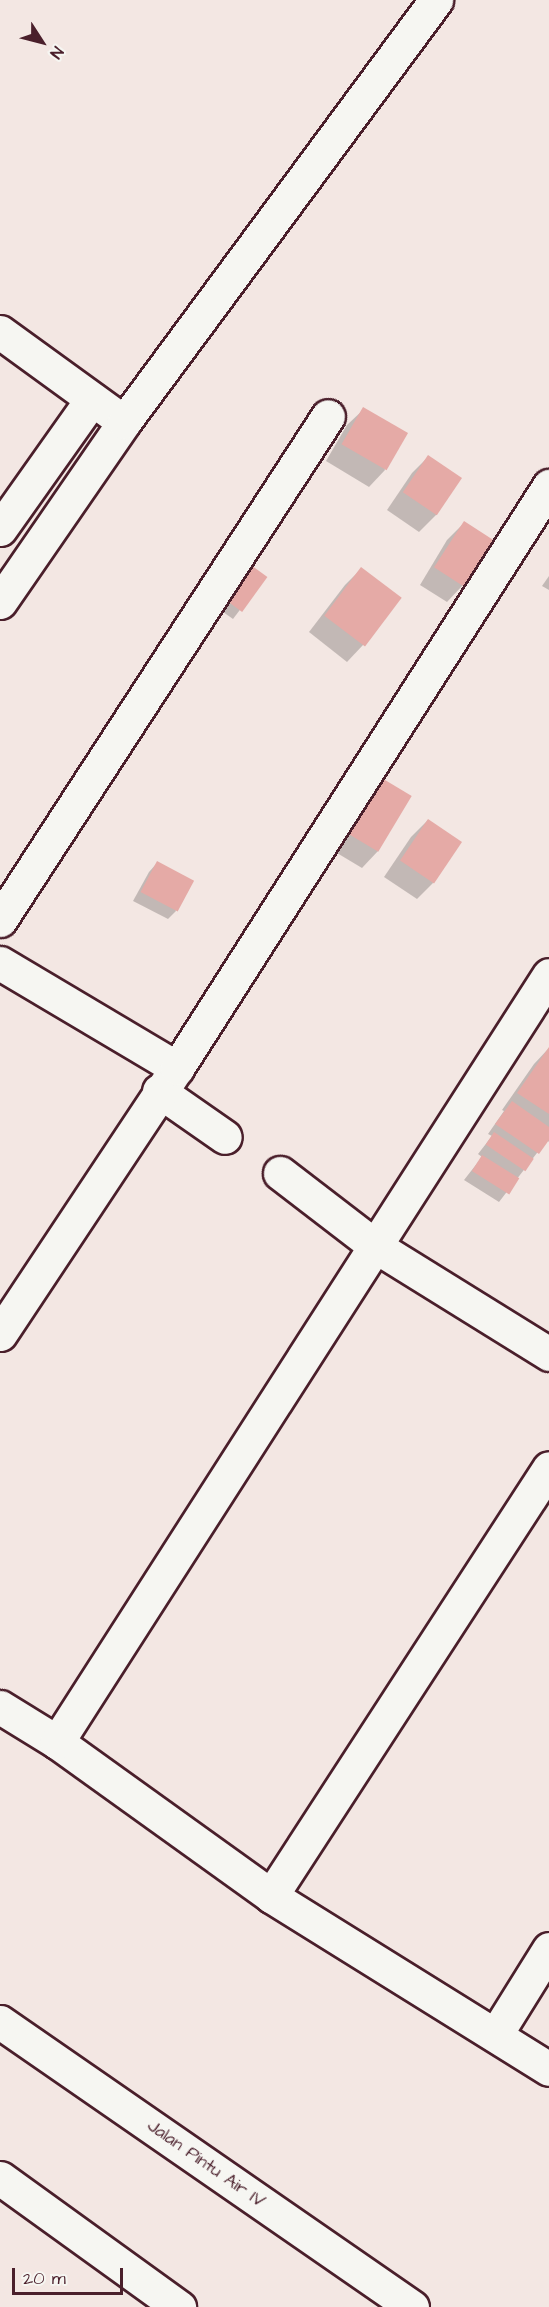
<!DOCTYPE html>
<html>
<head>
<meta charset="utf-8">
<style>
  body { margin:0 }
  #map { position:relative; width:549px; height:2307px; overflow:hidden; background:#f3e7e3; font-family:"Architects Daughter",sans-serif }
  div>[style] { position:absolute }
  .shadow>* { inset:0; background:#0003 }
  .building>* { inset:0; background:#e5aaa6; transform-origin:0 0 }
  .roads { filter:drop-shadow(2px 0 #4a1f2b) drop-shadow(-2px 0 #4a1f2b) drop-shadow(0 2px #4a1f2b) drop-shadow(0 -2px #4a1f2b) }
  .minor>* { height:33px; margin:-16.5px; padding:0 16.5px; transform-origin:16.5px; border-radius:16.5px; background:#f6f6f2 }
  .secondary>* { height:33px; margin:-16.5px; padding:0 16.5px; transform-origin:16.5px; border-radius:16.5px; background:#f6f6f2 }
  span { translate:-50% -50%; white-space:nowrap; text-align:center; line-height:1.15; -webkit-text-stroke:4.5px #f6f6f2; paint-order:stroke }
  .street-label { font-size:18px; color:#4a1f2b }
  .north { position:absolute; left:12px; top:12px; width:60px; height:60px; -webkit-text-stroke:4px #f6f6f2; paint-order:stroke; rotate:126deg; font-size:16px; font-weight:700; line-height:24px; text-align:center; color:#4a1f2b }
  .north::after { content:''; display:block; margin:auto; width:21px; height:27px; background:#4a1f2b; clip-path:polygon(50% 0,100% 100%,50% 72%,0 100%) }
  .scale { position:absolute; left:12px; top:2268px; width:111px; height:27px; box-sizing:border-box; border:3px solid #4a1f2b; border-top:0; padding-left:8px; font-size:18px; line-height:21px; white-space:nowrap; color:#4a1f2b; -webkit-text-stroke:4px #f6f6f2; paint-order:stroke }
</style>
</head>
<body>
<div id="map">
  <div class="shadow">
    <i style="clip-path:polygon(364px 409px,385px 470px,369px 487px,326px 461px,347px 425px)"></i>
    <i style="clip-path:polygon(428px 457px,460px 479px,436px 515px,419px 532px,387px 510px,412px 473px)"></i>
    <i style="clip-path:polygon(464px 523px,463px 585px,447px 602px,420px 585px,447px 540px)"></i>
    <i style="clip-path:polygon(361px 569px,363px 645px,347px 662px,309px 632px,345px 585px)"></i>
    <i style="clip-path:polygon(549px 576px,549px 590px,542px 586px)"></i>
    <i style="clip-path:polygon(265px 577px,233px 619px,216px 607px)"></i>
    <i style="clip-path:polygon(363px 795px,378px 851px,362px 868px,332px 850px)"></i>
    <i style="clip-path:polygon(428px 820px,433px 883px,417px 899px,384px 877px,411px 837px)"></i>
    <i style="clip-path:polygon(157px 863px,176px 911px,168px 919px,133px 901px,149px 872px)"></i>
    <i style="clip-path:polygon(549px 1048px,549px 1142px,547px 1140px,499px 1202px,464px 1180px,482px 1157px,478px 1154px,492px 1136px,488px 1134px,504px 1111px,502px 1110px,534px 1064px)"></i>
  </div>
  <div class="building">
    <i style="left:363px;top:407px;width:52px;height:43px;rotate:30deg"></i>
    <i style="left:428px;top:455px;width:41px;height:45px;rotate:34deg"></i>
    <i style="left:464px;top:521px;width:35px;height:55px;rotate:33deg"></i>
    <i style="left:248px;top:563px;width:24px;height:43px;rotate:36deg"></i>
    <i style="left:361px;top:567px;width:51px;height:61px;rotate:37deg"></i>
    <i style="left:380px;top:777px;width:37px;height:65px;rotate:31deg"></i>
    <i style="left:428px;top:819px;width:41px;height:50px;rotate:34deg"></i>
    <i style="left:157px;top:861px;width:42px;height:35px;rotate:28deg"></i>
    <i style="clip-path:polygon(549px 1047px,549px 1114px,517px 1093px)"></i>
    <i style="clip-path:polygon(512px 1101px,549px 1127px,549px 1140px,539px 1154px,495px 1124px)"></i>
    <i style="left:494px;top:1132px;width:48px;height:15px;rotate:34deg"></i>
    <i style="left:482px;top:1155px;width:44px;height:19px;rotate:32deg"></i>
  </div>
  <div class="roads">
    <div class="minor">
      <i style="left:0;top:332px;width:136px;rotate:36deg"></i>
      <i style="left:0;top:529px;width:159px;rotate:-54.7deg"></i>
      <i style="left:0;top:602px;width:219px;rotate:-55.4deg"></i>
      <i style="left:124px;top:422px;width:525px;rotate:-53.52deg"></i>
      <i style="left:0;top:920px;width:601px;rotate:-56.94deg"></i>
      <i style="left:0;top:963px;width:206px;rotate:30.7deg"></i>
      <i style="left:159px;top:1091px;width:80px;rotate:34.9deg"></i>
      <i style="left:280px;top:1173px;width:120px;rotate:37.5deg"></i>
      <i style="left:375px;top:1246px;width:205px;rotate:31.8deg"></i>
      <i style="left:0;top:1334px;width:320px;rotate:-56.4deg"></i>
      <i style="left:177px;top:1068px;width:691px;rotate:-57.41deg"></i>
      <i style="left:0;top:1707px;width:67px;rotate:31.6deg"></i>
      <i style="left:57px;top:1742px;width:264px;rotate:35.7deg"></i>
      <i style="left:271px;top:1896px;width:327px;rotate:31.9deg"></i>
      <i style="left:57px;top:1742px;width:911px;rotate:-57.32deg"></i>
      <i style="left:271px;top:1896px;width:510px;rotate:-56.99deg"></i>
      <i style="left:496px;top:2034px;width:100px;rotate:-58.1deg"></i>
      <i style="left:0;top:2178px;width:221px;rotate:35.8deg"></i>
    </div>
    <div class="secondary">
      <i style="left:0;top:2022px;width:501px;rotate:34.67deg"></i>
    </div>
  </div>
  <div class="street-label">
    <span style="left:206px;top:2164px;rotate:35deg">Jalan Pintu Air IV</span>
  </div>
  <div class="north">N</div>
  <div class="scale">20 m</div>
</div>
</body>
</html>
